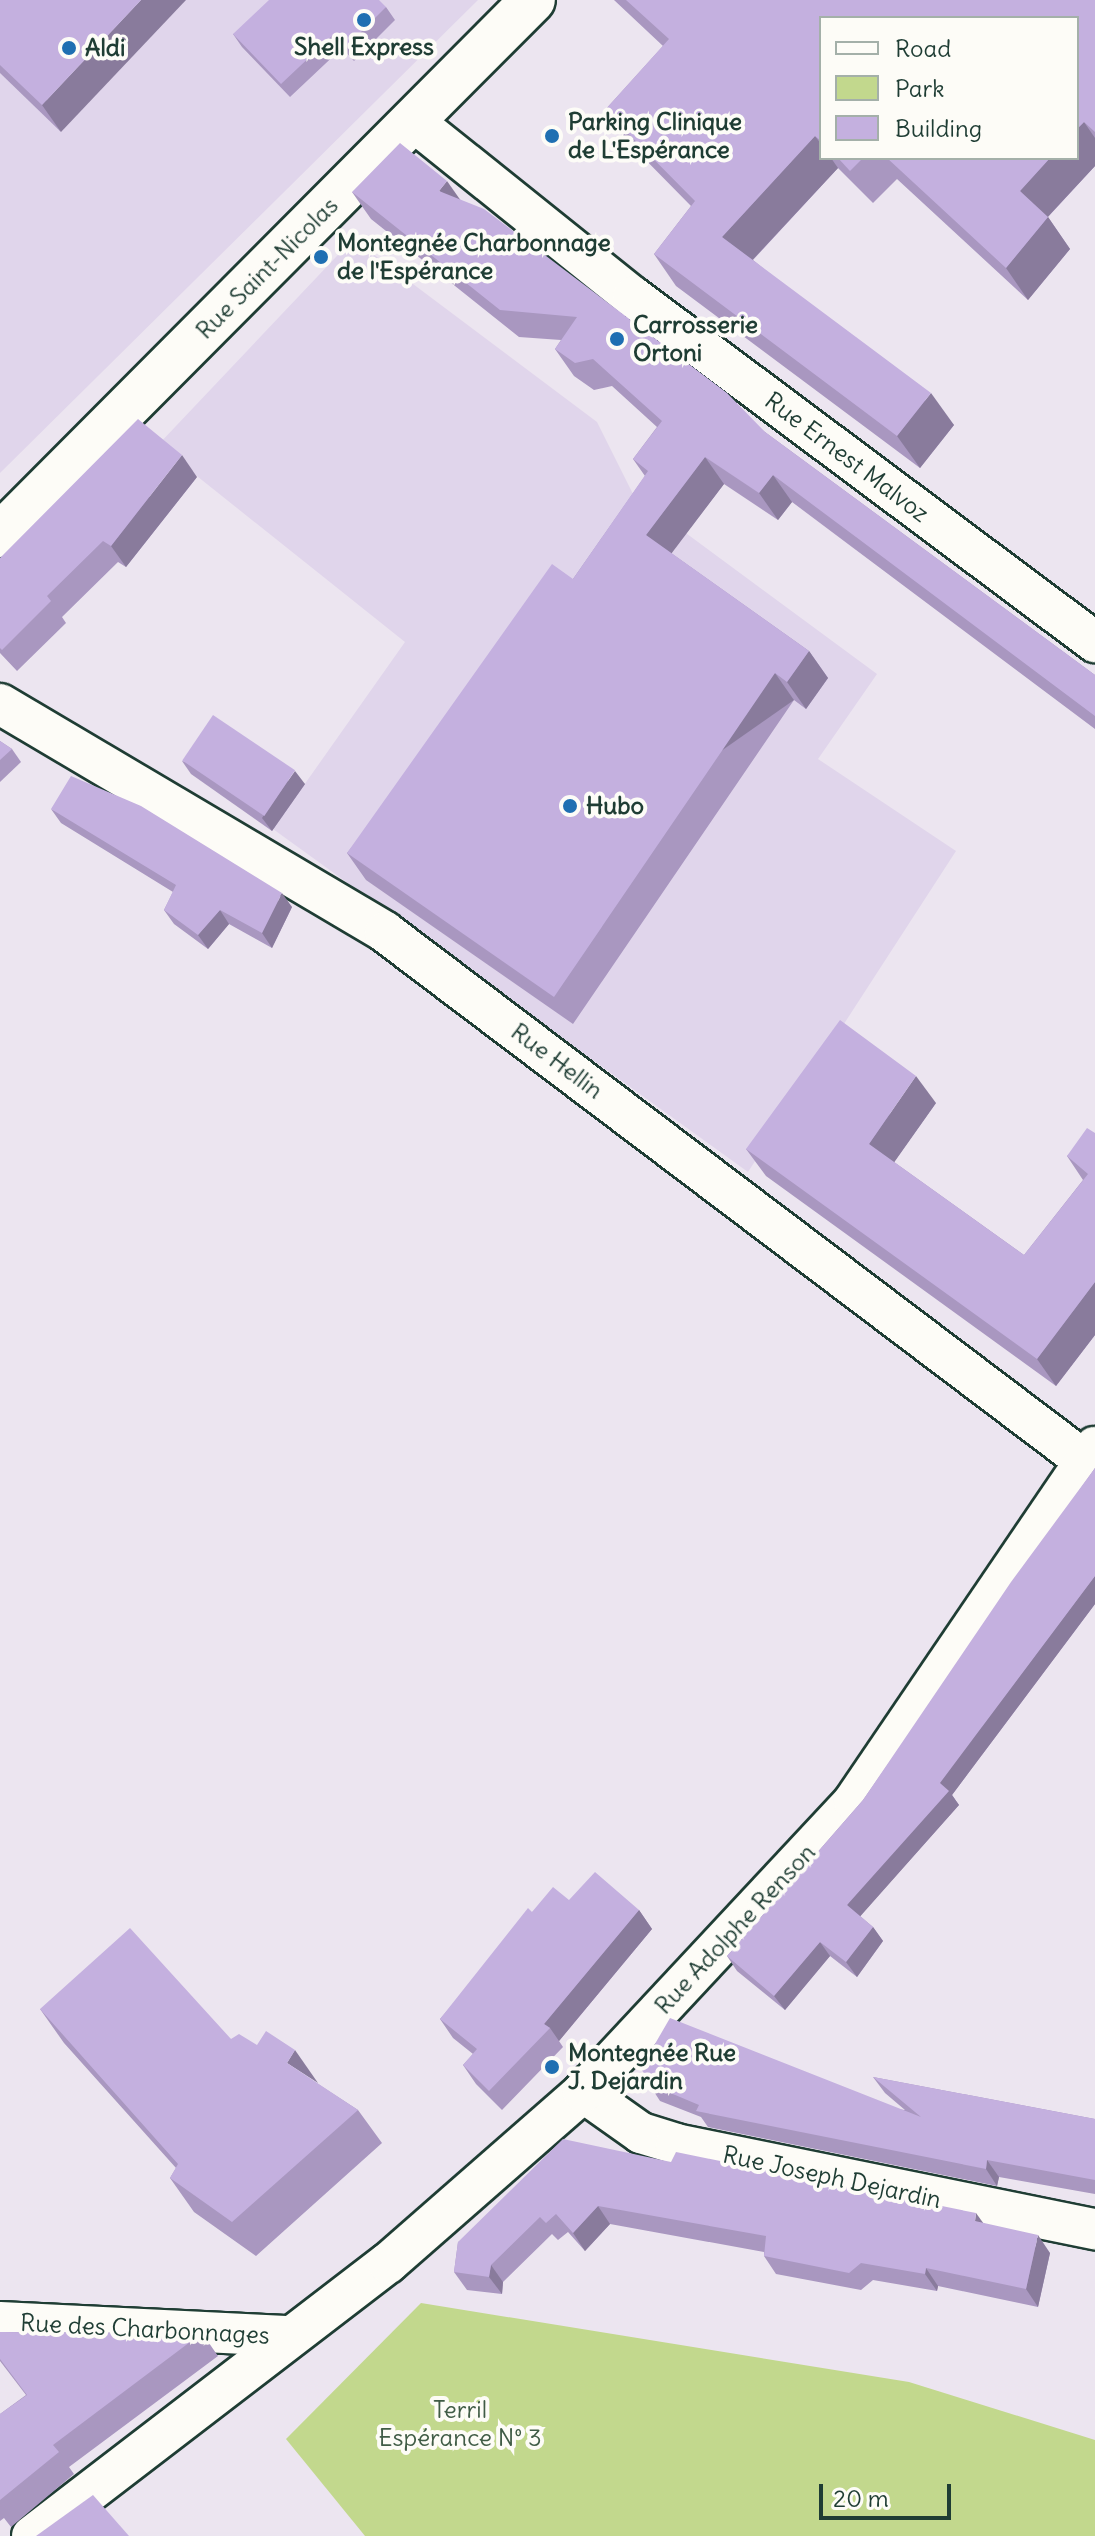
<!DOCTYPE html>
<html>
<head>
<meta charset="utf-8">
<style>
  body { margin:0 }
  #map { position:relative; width:1095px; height:2536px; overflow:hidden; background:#ece5f0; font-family:Delius,sans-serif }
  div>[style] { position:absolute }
  .built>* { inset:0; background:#e0d5eb }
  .green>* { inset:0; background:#c2d88d }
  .roads { filter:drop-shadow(2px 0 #1f3d34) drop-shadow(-2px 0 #1f3d34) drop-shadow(0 2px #1f3d34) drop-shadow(0 -2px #1f3d34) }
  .minor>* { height:40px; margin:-20px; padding:0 20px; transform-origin:20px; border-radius:20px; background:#fdfcf7 }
  .tertiary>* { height:44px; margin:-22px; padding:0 22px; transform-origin:22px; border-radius:22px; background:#fdfcf7 }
  .wall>* { inset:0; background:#a997c0 }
  .shaded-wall>* { inset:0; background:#897b9c; transform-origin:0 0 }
  .building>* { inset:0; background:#c4b0df; transform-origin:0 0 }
  .dots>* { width:22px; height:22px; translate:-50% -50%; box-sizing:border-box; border:4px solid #fdfcf7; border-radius:50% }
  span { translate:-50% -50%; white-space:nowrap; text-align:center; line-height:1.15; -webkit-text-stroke:8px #fdfcf7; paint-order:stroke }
  .poi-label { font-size:24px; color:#1f3d34; font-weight:700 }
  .left { translate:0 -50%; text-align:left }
  .street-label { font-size:24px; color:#1f3d34 }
  .park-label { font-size:24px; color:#405c46 }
  .legend { position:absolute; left:819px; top:16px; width:260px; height:144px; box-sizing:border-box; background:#fdfcf7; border:2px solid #a4b0a9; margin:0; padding:10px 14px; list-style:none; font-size:24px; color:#1f3d34 }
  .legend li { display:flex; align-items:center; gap:16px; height:40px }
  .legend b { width:40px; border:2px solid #a4b0a9 }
  .scale { position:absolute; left:819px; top:2484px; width:132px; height:36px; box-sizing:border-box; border:4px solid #1f3d34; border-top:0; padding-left:10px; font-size:24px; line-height:28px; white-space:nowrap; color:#1f3d34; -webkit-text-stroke:6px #fdfcf7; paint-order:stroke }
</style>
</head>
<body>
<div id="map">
  <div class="built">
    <i style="clip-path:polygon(0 0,478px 0,0 473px)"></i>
    <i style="clip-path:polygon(353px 239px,597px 422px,633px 494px,877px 674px,818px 759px,956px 851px,748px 1172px,273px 829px,405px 642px,158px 445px)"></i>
  </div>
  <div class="green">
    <i style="clip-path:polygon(421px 2303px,909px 2382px,1095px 2440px,1095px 2536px,365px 2536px,286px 2439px)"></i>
  </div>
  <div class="roads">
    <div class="minor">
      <i style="left:413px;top:121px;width:282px;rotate:38.7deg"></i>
      <i style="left:633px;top:297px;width:577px;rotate:36.75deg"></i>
      <i style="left:0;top:704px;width:447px;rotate:30.6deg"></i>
      <i style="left:385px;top:932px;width:877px;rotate:37.08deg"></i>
      <i style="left:583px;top:2092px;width:71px;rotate:35.3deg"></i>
      <i style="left:641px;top:2133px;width:37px;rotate:17deg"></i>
      <i style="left:676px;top:2144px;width:428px;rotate:11.5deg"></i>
      <i style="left:0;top:2322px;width:291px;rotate:2.8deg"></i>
      <i style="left:32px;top:2536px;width:449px;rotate:-37.5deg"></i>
      <i style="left:388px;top:2263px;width:259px;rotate:-41.2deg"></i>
      <i style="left:583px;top:2092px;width:398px;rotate:-47deg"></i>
      <i style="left:854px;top:1801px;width:428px;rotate:-55.8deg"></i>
    </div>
    <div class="tertiary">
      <i style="left:0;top:535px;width:755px;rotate:-45.11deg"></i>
    </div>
  </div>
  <div class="wall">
    <i style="clip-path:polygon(0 0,61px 132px,0 73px)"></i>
    <i style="clip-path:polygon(evenodd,614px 0,1095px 0,1095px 166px,1048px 217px,1070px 249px,1028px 300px,897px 179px,873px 203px,838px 168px,753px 260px,954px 425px,920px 468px,676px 286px,654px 254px,691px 206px,628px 142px,605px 110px,663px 46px,614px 0,821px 18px,1077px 158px,821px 158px,821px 18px)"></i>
    <i style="clip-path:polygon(386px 7px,395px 20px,354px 61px,342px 48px,290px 97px,242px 47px,233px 34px)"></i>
    <i style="clip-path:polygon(352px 192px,460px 200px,765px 432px,1095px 675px,1095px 729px,792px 502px,778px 520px,724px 484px,671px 553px,809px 651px,828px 678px,806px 709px,794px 700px,573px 1024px,366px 880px,347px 853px,573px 579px,645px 476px,633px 459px,657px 427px,612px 386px,594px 390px,574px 376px,555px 349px,561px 340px,519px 337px,371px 219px)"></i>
    <i style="clip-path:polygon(197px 477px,126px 567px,118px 562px,62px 617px,66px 623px,17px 671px,0 653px,0 558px)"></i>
    <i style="clip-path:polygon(0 741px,12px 749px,21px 762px,0 782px)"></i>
    <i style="clip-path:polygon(182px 761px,305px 784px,272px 831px,191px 774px)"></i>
    <i style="clip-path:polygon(51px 809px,292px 907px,272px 948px,229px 924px,208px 949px,174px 924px,164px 910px,173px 892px,61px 823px)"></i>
    <i style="clip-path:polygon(936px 1103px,894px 1162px,1024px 1255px,1083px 1180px,1067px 1156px,1095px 1133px,1095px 1335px,1056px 1386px,766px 1176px,746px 1149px)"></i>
    <i style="clip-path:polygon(1095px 1468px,1095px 1604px,952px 1795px,959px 1805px,860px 1916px,873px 1927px,883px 1941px,857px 1977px,830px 1956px,785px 2010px,737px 1971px,727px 1956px,863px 1800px)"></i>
    <i style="clip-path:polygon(569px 1900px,639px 1910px,652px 1929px,559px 2041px,563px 2047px,502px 2110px,476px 2084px,463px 2065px,473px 2054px,453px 2038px,440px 2019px,532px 1912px)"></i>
    <i style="clip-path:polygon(40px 2009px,231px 2039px,318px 2084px,358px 2110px,382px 2143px,256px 2256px,194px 2212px,170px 2178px,176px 2168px,64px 2043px)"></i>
    <i style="clip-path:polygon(873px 2077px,1095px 2119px,1095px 2194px,999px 2177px,997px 2186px,708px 2127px,701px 2117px,660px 2101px,649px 2084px,905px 2110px,885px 2093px)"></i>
    <i style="clip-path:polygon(671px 2162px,983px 2223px,1050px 2253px,1038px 2307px,938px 2286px,937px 2291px,873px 2280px,861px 2290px,776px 2274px,764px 2256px,764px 2252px,610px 2224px,585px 2251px,568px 2232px,558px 2240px,552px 2234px,503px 2282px,502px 2294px,467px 2290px,454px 2272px,458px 2242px)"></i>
    <i style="clip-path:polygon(0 2332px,202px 2333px,218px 2356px,69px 2467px,74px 2474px,11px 2527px,4px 2518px,0 2521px,0 2414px,26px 2395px,0 2361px)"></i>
  </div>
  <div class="shaded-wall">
    <i style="clip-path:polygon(141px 0,186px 0,61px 132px,42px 105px)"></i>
    <i style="clip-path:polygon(1084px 122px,1095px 138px,1095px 166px,1042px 223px,1020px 191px,1050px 158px,1077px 158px,1077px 129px)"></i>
    <i style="clip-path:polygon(815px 136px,821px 144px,821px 158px,831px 158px,838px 168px,744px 269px,722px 237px)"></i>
    <i style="clip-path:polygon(447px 181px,466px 208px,439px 191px)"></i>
    <i style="clip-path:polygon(1048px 217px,1070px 249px,1028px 300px,1006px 268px)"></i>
    <i style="clip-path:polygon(931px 393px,954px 425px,920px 468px,897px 436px)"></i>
    <i style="clip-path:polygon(182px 455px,197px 477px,126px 567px,111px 546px)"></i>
    <i style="clip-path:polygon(705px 457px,724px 484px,665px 562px,646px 535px)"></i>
    <i style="clip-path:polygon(773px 475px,792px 502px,778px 520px,759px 493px)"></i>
    <i style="clip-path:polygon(809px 651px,828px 678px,806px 709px,787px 682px)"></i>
    <i style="left:775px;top:673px;width:33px;height:392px;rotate:55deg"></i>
    <i style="clip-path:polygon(295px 771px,305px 784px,272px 831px,262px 818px)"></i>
    <i style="clip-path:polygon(282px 893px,292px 907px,272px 948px,262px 933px)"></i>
    <i style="clip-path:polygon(220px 910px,229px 924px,208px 949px,198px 935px)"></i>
    <i style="clip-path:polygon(916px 1076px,936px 1103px,888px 1171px,869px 1144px)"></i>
    <i style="clip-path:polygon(1095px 1282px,1095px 1335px,1056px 1386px,1037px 1359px)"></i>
    <i style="clip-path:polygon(1095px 1576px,1095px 1604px,952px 1795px,959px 1805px,857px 1920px,847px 1905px)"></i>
    <i style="clip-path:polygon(639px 1910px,652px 1929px,559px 2041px,550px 2028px,544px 2024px)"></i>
    <i style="clip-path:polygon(873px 1927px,883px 1941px,857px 1977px,846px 1962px)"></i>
    <i style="clip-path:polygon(820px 1942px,830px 1956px,785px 2010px,774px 1996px)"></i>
    <i style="clip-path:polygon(295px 2050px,318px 2083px,287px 2063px)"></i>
    <i style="clip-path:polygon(987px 2160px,999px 2177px,997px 2186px,986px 2169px)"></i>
    <i style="clip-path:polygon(598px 2206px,610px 2224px,585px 2251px,573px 2233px)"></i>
    <i style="clip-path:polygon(976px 2213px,989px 2231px,975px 2221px)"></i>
    <i style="clip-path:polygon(1038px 2235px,1050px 2253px,1038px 2307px,1026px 2289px)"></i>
    <i style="clip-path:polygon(491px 2265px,503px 2282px,502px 2294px,489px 2277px)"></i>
    <i style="clip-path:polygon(926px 2268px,938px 2286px,937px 2291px,925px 2274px)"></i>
  </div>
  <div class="building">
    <i style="clip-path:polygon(0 0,141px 0,42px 105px,0 65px)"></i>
    <i style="clip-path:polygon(269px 0,379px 0,386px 7px,345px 48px,333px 35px,281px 84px,233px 34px)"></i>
    <i style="clip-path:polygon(626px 0,1095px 0,1095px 132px,1084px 122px,1077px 129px,1077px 18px,821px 18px,821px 141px,815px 136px,722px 237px,931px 393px,897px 436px,654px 254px,695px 201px,605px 110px,669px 39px)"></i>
    <i style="clip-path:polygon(400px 143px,447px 181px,439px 191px,484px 209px,727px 393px,765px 432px,1095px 675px,1095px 716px,773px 475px,759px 493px,705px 457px,646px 535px,809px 651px,787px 682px,775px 673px,554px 997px,347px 853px,552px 564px,573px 579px,648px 471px,633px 459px,662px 421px,593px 359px,575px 363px,555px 349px,577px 317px,500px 310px,352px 192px)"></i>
    <i style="clip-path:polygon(838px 158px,863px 158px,850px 171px)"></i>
    <i style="clip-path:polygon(887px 158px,1050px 158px,1020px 191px,1048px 217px,1006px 268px)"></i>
    <i style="clip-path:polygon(138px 419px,182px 455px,111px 546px,103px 541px,47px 596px,51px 601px,2px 650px,0 648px,0 558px)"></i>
    <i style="left:213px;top:715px;width:99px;height:55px;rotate:34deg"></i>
    <i style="clip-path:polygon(0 741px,12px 749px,0 760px)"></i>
    <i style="clip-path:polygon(71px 776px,141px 806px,282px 893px,262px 933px,220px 910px,198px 935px,164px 910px,176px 885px,51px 809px)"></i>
    <i style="clip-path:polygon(840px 1020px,916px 1076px,869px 1144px,1024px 1255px,1088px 1174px,1067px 1156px,1087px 1128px,1095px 1133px,1095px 1282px,1037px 1359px,746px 1149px)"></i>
    <i style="clip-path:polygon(1095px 1468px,1095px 1576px,940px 1783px,949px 1791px,847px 1905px,873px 1927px,846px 1962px,820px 1942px,774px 1996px,727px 1956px,863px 1800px,1011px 1582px)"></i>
    <i style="clip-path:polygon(595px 1872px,639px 1910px,544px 2024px,550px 2028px,489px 2091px,463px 2065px,477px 2049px,440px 2019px,528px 1908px,532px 1912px,553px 1887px,569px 1900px)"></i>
    <i style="clip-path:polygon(130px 1928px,231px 2039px,239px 2034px,257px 2045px,266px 2031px,295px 2050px,287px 2063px,358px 2110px,232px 2222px,170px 2178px,178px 2164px,40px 2009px)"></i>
    <i style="clip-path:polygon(670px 2018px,921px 2117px,873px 2077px,1095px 2119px,1095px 2180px,987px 2160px,986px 2169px,696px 2111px,699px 2105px,649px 2084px,641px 2068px)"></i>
    <i style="clip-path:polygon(563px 2139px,671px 2162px,676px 2152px,976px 2213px,975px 2221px,1038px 2235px,1026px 2289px,926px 2268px,925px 2274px,861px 2263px,849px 2273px,764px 2256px,766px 2236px,598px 2206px,573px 2233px,556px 2214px,546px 2223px,540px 2217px,491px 2265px,489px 2277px,454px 2272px,458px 2242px)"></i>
    <i style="clip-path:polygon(0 2332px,202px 2333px,53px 2445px,59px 2452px,0 2500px,0 2414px,27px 2395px,0 2359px)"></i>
    <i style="clip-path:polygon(93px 2495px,129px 2536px,36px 2536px)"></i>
  </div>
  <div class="dots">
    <i style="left:364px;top:20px;background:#1f6fb2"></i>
    <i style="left:69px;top:48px;background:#1f6fb2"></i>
    <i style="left:552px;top:136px;background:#1f6fb2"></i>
    <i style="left:321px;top:257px;background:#1f6fb2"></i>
    <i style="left:617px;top:339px;background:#1f6fb2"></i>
    <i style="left:570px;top:806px;background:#1f6fb2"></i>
    <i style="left:552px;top:2067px;background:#1f6fb2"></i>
  </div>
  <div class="poi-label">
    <span style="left:364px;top:47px">Shell Express</span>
    <span class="left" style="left:85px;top:48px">Aldi</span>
    <span class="left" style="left:568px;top:136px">Parking Clinique<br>de L'Espérance</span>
    <span class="left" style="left:337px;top:257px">Montegnée Charbonnage<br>de l'Espérance</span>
    <span class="left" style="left:633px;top:339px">Carrosserie<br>Ortoni</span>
    <span class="left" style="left:586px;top:806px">Hubo</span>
    <span class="left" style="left:568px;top:2067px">Montegnée Rue<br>J. Dejardin</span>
  </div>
  <div class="street-label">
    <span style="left:267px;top:268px;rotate:-45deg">Rue Saint-Nicolas</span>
    <span style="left:847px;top:457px;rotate:37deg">Rue Ernest Malvoz</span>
    <span style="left:557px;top:1061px;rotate:37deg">Rue Hellin</span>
    <span style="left:735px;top:1929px;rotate:-47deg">Rue Adolphe Renson</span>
    <span style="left:832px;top:2177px;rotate:12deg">Rue Joseph Dejardin</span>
    <span style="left:145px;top:2329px;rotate:3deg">Rue des Charbonnages</span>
  </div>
  <div class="park-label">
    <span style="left:460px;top:2424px">Terril<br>Espérance N° 3</span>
  </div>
  <ul class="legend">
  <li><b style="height:10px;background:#fdfcf7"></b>Road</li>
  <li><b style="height:22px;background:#c2d88d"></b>Park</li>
  <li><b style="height:22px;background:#c4b0df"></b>Building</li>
  </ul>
  <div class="scale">20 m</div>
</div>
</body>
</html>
